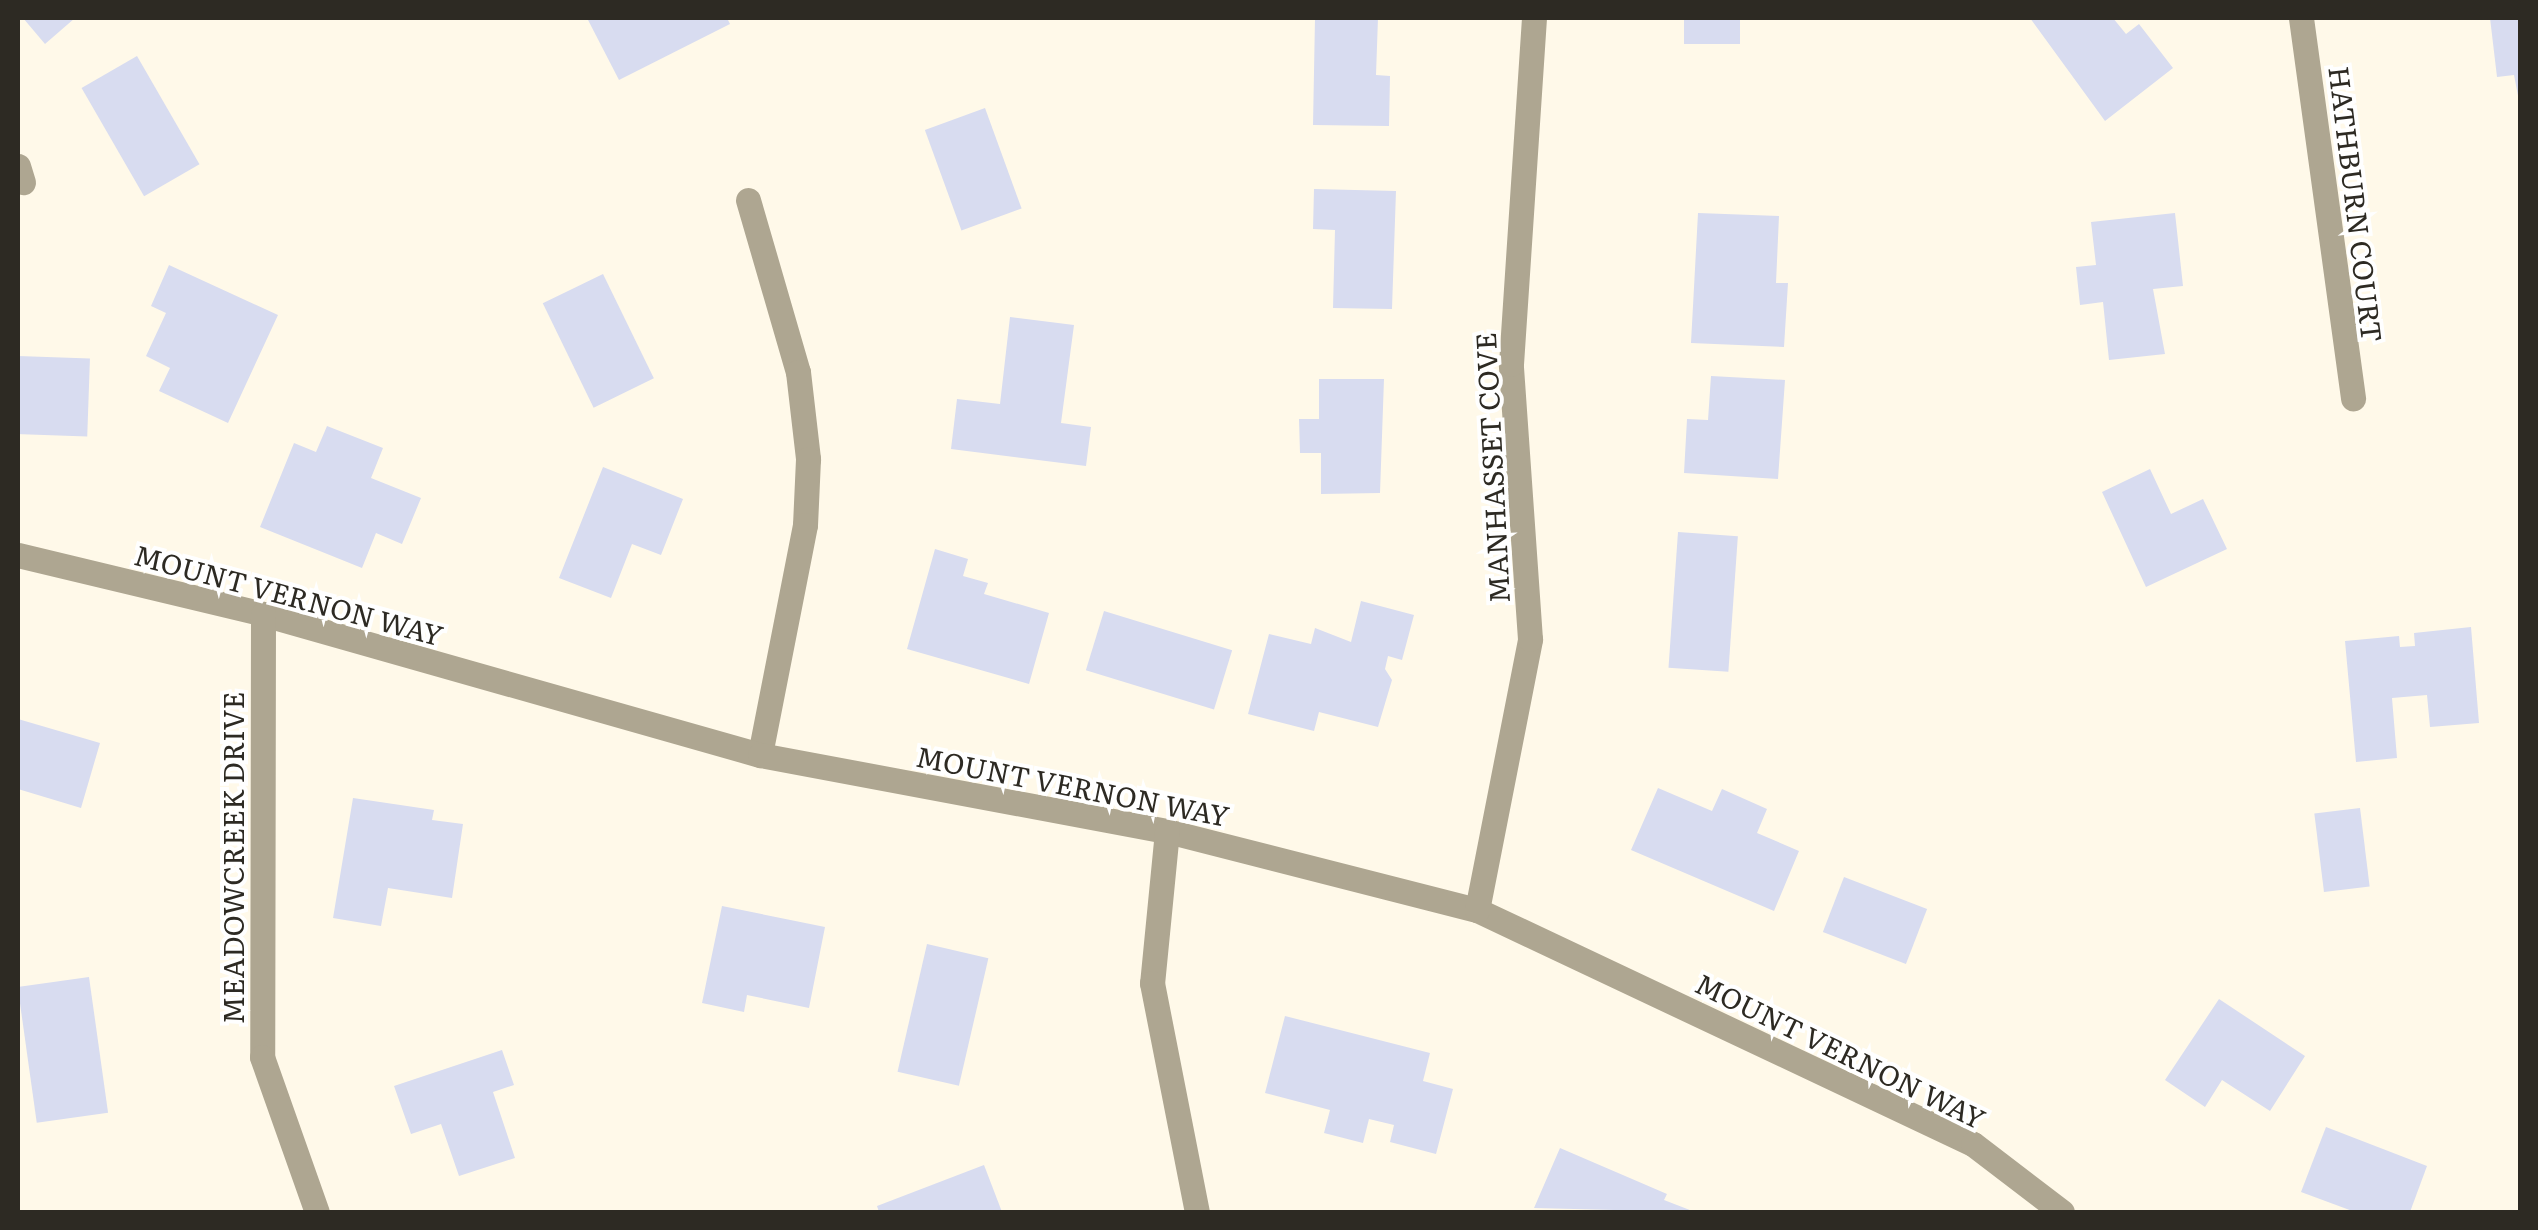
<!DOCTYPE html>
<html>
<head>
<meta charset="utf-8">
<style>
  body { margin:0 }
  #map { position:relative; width:2538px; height:1230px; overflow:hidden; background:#fff9e9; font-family:Literata,serif }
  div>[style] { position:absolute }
  .building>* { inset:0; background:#d8dcf0; transform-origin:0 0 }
  .minor>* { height:25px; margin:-12.5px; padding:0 12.5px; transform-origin:12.5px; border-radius:12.5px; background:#aea691 }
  span { translate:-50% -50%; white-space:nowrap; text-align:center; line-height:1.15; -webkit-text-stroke:8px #fff; paint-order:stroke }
  .street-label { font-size:28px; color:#2d2a23 }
  .frame { position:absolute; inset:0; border:20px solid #2d2a23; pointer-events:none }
</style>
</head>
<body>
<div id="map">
  <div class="building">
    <i style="clip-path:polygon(23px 18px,75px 18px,45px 44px)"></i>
    <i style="clip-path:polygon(587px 18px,727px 18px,730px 24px,619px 80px)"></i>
    <i style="clip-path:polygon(1315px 18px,1378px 18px,1376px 75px,1390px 76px,1389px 126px,1313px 125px)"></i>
    <i style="left:1684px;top:18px;width:56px;height:26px"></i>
    <i style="clip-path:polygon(2030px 18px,2113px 18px,2126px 34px,2139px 24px,2173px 68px,2105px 121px)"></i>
    <i style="clip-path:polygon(2490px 18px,2520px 18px,2520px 106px,2514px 75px,2497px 77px)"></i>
    <i style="left:137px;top:56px;width:125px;height:64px;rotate:60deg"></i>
    <i style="left:985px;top:108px;width:107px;height:64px;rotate:70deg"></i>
    <i style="clip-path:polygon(1314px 189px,1396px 191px,1392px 309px,1333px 308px,1335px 230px,1313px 229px)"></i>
    <i style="clip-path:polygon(1698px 213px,1779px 216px,1776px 283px,1788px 283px,1784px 347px,1691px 343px)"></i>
    <i style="clip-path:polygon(2175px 213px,2183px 286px,2153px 289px,2165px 354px,2109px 360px,2103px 302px,2080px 305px,2076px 267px,2096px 265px,2091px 222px)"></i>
    <i style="clip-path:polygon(169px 265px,278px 315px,228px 423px,159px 391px,170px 368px,146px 356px,166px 313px,151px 306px)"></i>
    <i style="left:603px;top:274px;width:116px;height:67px;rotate:64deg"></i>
    <i style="clip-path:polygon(1010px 317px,1074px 325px,1061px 423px,1091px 427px,1086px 466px,951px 449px,957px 399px,1000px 404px)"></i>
    <i style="left:18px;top:356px;width:72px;height:78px;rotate:2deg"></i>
    <i style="clip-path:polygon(1711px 376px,1785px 380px,1778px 479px,1684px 473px,1687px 419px,1708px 420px)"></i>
    <i style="clip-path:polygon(1319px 379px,1384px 379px,1380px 493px,1321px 494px,1321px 453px,1300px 453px,1299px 419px,1319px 419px)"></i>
    <i style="clip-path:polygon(327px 426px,383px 448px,371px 478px,421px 498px,402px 544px,376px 533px,362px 568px,260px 527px,294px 443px,316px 452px)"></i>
    <i style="clip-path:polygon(603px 467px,683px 499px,661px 555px,632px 544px,611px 598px,559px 578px)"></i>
    <i style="clip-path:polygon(2150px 469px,2171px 514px,2203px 499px,2227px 549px,2146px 587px,2102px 492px)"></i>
    <i style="left:1678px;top:532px;width:60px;height:136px;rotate:4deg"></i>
    <i style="clip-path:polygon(935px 549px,968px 559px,963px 576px,988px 583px,984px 594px,1049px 613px,1029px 684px,907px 649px)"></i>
    <i style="clip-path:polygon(1361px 601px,1414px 615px,1402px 660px,1388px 656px,1385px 669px,1392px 680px,1378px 727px,1319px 712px,1314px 731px,1248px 714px,1269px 634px,1311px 644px,1315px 628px,1351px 642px)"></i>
    <i style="left:1104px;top:611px;width:134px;height:62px;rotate:17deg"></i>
    <i style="clip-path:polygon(2471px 627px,2479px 723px,2430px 727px,2427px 695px,2392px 698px,2397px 758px,2356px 762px,2345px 641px,2399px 636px,2400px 647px,2415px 646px,2414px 633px)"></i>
    <i style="clip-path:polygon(18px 719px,100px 743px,81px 808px,18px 789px)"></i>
    <i style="clip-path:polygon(1658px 788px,1712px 811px,1722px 789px,1767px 809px,1757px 833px,1799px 851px,1774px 911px,1631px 850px)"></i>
    <i style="clip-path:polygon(353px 798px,434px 810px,432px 820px,463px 824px,452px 898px,388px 888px,381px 926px,333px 918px)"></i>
    <i style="left:2360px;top:808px;width:79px;height:46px;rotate:83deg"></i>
    <i style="left:1844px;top:877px;width:89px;height:59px;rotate:21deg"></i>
    <i style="clip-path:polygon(722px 906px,825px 927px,809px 1008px,747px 995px,744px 1012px,702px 1003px)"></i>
    <i style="left:927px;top:944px;width:63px;height:131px;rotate:13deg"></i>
    <i style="left:89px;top:977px;width:137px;height:72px;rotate:82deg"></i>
    <i style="clip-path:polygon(2219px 999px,2305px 1056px,2270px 1111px,2222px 1080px,2205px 1107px,2165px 1080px)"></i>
    <i style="clip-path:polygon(1285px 1016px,1430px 1053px,1423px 1081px,1453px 1089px,1436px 1154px,1390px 1142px,1394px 1125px,1369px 1119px,1363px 1143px,1324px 1133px,1330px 1110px,1265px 1093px)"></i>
    <i style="clip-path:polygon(502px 1050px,514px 1085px,493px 1092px,515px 1158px,459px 1176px,441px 1124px,411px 1134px,394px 1086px)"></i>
    <i style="clip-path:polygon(2326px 1127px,2427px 1166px,2410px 1212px,2355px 1212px,2301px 1192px)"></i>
    <i style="clip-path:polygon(1560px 1148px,1667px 1194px,1664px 1200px,1695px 1212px,1534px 1208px)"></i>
    <i style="clip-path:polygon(984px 1165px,1002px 1212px,879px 1212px,877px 1206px)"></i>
  </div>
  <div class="minor">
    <i style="left:2301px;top:18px;width:384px;rotate:82.2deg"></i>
    <i style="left:18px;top:166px;width:17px;rotate:73deg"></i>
    <i style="left:748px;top:200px;width:179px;rotate:73.8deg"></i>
    <i style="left:798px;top:372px;width:88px;rotate:83.4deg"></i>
    <i style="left:808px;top:459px;width:66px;rotate:92.6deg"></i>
    <i style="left:805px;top:525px;width:234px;rotate:101.1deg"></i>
    <i style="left:18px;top:555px;width:252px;rotate:13.5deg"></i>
    <i style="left:263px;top:614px;width:517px;rotate:15.84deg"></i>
    <i style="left:760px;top:755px;width:414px;rotate:10.6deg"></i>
    <i style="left:1167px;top:831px;width:320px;rotate:14.3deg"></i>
    <i style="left:1477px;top:910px;width:548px;rotate:25.26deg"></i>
    <i style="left:1973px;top:1144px;width:112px;rotate:37.4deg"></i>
    <i style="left:263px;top:614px;width:443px;rotate:90.1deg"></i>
    <i style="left:262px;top:1057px;width:164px;rotate:70.5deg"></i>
    <i style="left:1167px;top:831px;width:153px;rotate:95.6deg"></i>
    <i style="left:1152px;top:983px;width:233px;rotate:78.9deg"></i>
    <i style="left:1477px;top:910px;width:276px;rotate:-78.9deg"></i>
    <i style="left:1530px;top:639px;width:276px;rotate:-94deg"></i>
    <i style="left:1511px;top:364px;width:347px;rotate:-86.2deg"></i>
  </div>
  <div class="street-label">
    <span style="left:2357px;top:204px;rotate:83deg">HATHBURN COURT</span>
    <span style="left:1491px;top:468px;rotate:-93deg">MANHASSET COVE</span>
    <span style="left:289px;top:594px;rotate:15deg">MOUNT VERNON WAY</span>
    <span style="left:1073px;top:785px;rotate:11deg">MOUNT VERNON WAY</span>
    <span style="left:232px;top:858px;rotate:-90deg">MEADOWCREEK DRIVE</span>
    <span style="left:1841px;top:1050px;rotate:26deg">MOUNT VERNON WAY</span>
  </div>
  <div class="frame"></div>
</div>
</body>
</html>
